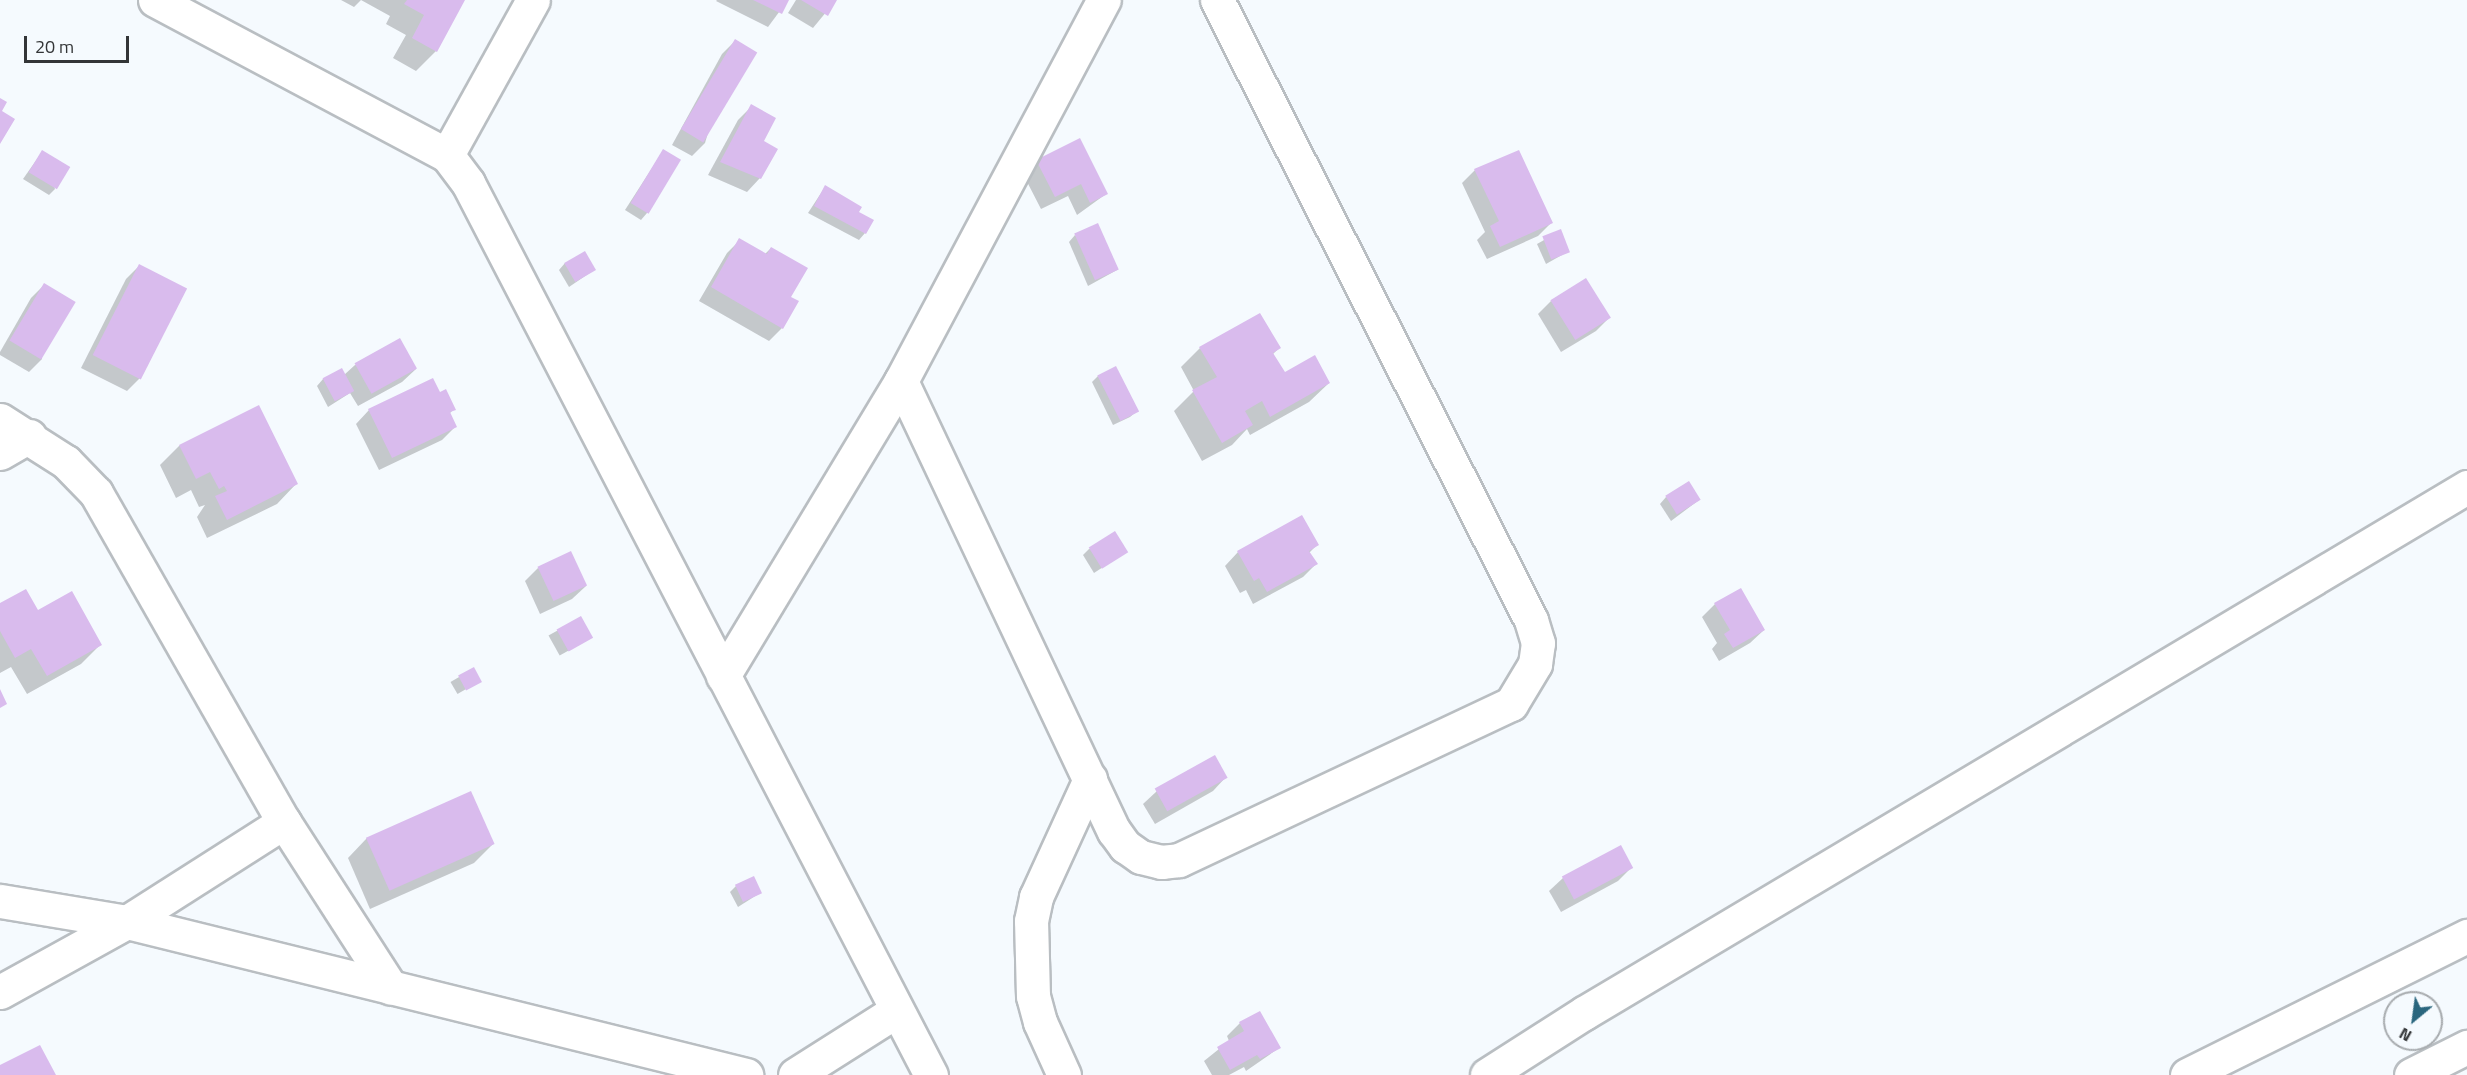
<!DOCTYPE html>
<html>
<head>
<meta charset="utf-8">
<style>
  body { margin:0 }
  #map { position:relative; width:2467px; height:1075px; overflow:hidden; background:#f5fafe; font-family:"Titillium Web",sans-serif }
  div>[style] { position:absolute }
  .shadow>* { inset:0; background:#0003; transform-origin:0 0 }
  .building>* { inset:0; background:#d9bbed; transform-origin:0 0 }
  .roads { filter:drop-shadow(2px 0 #b9bec2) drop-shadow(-2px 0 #b9bec2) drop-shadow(0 2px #b9bec2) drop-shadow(0 -2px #b9bec2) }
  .minor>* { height:33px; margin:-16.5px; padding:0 16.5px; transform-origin:16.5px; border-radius:16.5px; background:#fff }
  span { translate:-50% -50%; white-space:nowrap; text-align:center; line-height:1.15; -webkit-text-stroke:4.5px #f5fafe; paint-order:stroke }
  .north { position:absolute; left:2383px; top:991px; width:60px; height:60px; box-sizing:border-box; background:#f5fafe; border:2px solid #a7abae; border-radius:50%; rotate:209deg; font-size:16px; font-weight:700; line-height:24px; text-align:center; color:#333537 }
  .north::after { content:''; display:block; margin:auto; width:21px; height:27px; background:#2a667e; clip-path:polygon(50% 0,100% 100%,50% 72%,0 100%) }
  .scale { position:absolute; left:24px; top:36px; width:105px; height:27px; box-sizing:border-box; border:3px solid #333537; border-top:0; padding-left:8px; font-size:18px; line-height:21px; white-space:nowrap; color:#333537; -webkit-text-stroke:4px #f5fafe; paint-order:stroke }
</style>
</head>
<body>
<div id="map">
  <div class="shadow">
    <i style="clip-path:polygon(341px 0,463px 0,436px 51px,416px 71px,393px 58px,406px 35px,386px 24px,390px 16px,361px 0,354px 7px)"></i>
    <i style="clip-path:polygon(788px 0,768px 27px,716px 1px,717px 0)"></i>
    <i style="clip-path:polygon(796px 0,836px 0,813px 28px,788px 13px)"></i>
    <i style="clip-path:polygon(735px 41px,705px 143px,692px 156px,672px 145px,722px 54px)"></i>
    <i style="clip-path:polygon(752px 106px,760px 178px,747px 192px,708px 175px,738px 120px)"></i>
    <i style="clip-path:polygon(663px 151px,647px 213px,641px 220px,625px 210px)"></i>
    <i style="clip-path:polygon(42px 152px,55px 189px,49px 195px,23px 179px)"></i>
    <i style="clip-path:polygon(1037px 161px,1106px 194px,1077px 215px,1068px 196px,1041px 209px,1023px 174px)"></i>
    <i style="clip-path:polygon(1475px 170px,1552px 222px,1538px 236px,1487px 259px,1477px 240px,1485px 232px,1462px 183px)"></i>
    <i style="clip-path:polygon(825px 187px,865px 233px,859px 240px,808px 213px)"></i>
    <i style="clip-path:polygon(1560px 231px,1569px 251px,1546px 264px,1537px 244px)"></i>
    <i style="clip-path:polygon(1075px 235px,1117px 270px,1088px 286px,1069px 242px)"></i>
    <i style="clip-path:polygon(740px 240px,765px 254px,771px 248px,789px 297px,782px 328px,769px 341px,699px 301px,727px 253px)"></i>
    <i style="clip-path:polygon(565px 263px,594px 270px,569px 287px,559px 270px)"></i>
    <i style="clip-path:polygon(140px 265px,140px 378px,127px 391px,81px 368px,126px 279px)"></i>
    <i style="clip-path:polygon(44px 285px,42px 359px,29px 372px,0 355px,0 352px,31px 298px)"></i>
    <i style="clip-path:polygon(1551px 301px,1609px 318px,1596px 331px,1561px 352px,1538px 314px)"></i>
    <i style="clip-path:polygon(1200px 348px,1279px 348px,1273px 354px,1285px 374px,1329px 383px,1309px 402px,1250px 435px,1247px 429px,1232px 445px,1202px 461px,1174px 411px,1194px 391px,1181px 367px)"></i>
    <i style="clip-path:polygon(355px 365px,416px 369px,402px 382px,358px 406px,350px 393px,328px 407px,317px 386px,323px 379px,344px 375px)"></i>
    <i style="clip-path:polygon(1098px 376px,1137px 411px,1130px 417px,1113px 425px,1092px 382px)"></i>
    <i style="clip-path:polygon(439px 394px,454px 409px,449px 414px,455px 427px,442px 440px,379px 470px,356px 424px,369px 410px)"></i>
    <i style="clip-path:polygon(258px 407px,296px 484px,277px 504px,207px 538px,197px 517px,205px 505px,199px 507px,191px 490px,176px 498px,160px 465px,179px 446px)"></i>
    <i style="clip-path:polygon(1666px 497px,1699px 500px,1671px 521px,1660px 504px)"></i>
    <i style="clip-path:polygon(1317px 545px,1309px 553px,1316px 564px,1303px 577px,1253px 604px,1246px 590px,1240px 593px,1225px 566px,1238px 552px)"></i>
    <i style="clip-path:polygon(1089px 549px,1126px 552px,1094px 573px,1083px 555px)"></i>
    <i style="clip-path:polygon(538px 568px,586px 586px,572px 599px,540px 614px,525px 581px)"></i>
    <i style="clip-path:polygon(1715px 604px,1764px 630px,1750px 643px,1719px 661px,1712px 649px,1717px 643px,1702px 617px)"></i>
    <i style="clip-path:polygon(0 605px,37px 612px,100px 645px,81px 664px,27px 694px,11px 667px,0 673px)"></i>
    <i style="left:580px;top:618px;width:23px;height:36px;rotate:61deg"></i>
    <i style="left:473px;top:669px;width:14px;height:26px;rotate:60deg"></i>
    <i style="clip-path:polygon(1226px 777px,1213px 791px,1155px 824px,1143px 804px,1157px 791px)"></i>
    <i style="clip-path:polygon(367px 838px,493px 844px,474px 863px,370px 909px,348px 858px)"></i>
    <i style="clip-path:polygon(1631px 868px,1618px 881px,1561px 912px,1549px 891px,1563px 878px)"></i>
    <i style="clip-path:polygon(736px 886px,760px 893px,738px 907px,730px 892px)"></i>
    <i style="clip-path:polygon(1240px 1023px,1279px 1048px,1246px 1071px,1244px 1067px,1229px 1075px,1212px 1075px,1204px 1061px,1229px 1041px,1227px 1036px)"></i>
  </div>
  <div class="building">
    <i style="clip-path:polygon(407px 0,465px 0,437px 52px,412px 38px,424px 15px,404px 4px)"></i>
    <i style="clip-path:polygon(753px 0,789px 0,782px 14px)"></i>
    <i style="clip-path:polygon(801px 0,837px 0,828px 16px)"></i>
    <i style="left:735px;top:39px;width:26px;height:105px;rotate:31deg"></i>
    <i style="clip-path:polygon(0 98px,7px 102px,2px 111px,15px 119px,0 144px)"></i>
    <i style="clip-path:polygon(751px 104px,776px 118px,764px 141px,778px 149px,761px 179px,720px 162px)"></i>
    <i style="clip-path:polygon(1080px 138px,1108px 194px,1090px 203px,1081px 184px,1055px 197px,1036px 160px)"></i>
    <i style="left:663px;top:149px;width:21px;height:63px;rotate:31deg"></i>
    <i style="left:42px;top:150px;width:33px;height:26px;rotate:31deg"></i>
    <i style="clip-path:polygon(1519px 150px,1553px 223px,1500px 247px,1490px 226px,1499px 221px,1474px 169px)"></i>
    <i style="clip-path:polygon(825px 185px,862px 207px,859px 212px,874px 220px,866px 234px,814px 206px)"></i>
    <i style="left:1098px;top:223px;width:51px;height:26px;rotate:66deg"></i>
    <i style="left:1561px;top:229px;width:25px;height:20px;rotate:69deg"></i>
    <i style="clip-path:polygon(739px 238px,767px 254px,771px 247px,808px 268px,791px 297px,799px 301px,783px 329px,711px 287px)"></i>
    <i style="left:585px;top:251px;width:22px;height:24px;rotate:60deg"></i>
    <i style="left:139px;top:264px;width:54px;height:102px;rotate:27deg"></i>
    <i style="left:1586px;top:278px;width:47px;height:42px;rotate:58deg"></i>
    <i style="left:44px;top:283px;width:37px;height:67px;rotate:31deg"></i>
    <i style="clip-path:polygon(1260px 313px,1281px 348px,1273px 353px,1285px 372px,1315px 355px,1330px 383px,1270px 417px,1262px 401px,1245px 411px,1253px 425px,1222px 443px,1192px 390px,1217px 377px,1199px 347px)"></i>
    <i style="left:400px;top:338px;width:35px;height:52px;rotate:61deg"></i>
    <i style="left:1116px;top:366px;width:51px;height:21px;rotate:63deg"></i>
    <i style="left:342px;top:368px;width:26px;height:22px;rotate:62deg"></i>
    <i style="clip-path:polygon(433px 378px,440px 392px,446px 389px,456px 410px,450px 412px,457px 427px,392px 458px,368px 409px)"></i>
    <i style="clip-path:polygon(259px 405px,298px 484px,227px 520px,215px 496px,227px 491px,224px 486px,219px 489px,210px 472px,196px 479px,179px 445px)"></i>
    <i style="left:1689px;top:481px;width:22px;height:28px;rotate:58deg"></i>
    <i style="clip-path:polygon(1302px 515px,1319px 545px,1309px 551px,1318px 564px,1267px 592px,1259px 578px,1254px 581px,1237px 551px)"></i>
    <i style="left:1115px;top:531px;width:25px;height:31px;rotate:58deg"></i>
    <i style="left:571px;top:551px;width:38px;height:37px;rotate:65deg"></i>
    <i style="clip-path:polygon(1741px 588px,1765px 630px,1733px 648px,1724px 634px,1730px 630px,1714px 603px)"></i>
    <i style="clip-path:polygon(26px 589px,38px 610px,72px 591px,102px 645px,47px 676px,31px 649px,15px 658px,0 631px,0 603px)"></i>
    <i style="left:581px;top:616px;width:25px;height:28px;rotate:61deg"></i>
    <i style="left:474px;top:667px;width:17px;height:18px;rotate:62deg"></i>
    <i style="clip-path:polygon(0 689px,7px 704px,0 708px)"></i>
    <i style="left:1215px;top:755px;width:26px;height:69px;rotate:61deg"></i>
    <i style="left:471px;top:791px;width:58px;height:115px;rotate:66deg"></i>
    <i style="left:1621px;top:845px;width:26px;height:67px;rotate:62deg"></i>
    <i style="left:754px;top:876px;width:19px;height:21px;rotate:65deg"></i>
    <i style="clip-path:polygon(1260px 1011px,1281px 1048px,1260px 1059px,1257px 1055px,1230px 1070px,1217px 1047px,1244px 1031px,1239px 1022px)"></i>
    <i style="clip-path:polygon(40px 1045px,56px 1075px,0 1075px,0 1065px)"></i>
  </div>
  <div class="roads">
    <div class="minor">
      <i style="left:155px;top:0;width:331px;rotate:28deg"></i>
      <i style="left:447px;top:155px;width:35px;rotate:53deg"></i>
      <i style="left:468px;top:183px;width:1005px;rotate:62.57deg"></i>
      <i style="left:447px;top:155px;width:177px;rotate:-61deg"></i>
      <i style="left:901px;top:381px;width:498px;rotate:64.7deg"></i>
      <i style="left:1114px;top:831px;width:19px;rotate:54deg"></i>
      <i style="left:1125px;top:846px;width:19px;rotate:35deg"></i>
      <i style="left:1141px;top:857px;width:21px;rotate:14deg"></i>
      <i style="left:1161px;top:862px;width:18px;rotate:-6deg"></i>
      <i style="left:1179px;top:860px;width:367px;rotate:-25.2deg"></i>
      <i style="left:1511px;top:704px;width:47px;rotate:-59deg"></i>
      <i style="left:1535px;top:664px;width:21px;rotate:-82deg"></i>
      <i style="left:1538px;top:643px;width:24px;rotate:-107deg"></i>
      <i style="left:1531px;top:620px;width:695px;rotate:-116.86deg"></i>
      <i style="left:0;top:420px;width:78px;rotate:32.5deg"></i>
      <i style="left:66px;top:462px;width:43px;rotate:45.9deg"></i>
      <i style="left:96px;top:493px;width:379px;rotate:60.3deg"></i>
      <i style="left:284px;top:822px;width:197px;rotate:57.2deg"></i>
      <i style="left:0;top:453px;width:34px;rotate:-30deg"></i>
      <i style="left:723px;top:676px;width:345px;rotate:-58.9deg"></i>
      <i style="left:901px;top:381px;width:432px;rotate:-62deg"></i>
      <i style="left:0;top:901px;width:129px;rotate:9.4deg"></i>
      <i style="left:127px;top:922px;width:638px;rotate:13.88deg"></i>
      <i style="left:0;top:992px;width:145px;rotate:-28.9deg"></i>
      <i style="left:127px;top:922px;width:186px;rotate:-32.5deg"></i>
      <i style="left:795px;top:1075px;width:120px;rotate:-32.4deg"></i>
      <i style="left:1064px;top:1075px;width:58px;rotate:-114.4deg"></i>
      <i style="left:1040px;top:1022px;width:27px;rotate:-105deg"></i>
      <i style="left:1033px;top:996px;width:75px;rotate:-91.5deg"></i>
      <i style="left:1031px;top:921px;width:25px;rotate:-78deg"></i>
      <i style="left:1036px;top:897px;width:130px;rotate:-65.4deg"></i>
      <i style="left:1487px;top:1075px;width:115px;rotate:-32.6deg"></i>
      <i style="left:1584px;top:1013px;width:1028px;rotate:-30.78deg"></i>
      <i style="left:2187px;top:1075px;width:313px;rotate:-26.4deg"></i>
      <i style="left:2411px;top:1075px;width:63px;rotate:-26.6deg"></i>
    </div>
  </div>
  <div class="north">N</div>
  <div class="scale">20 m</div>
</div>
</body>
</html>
